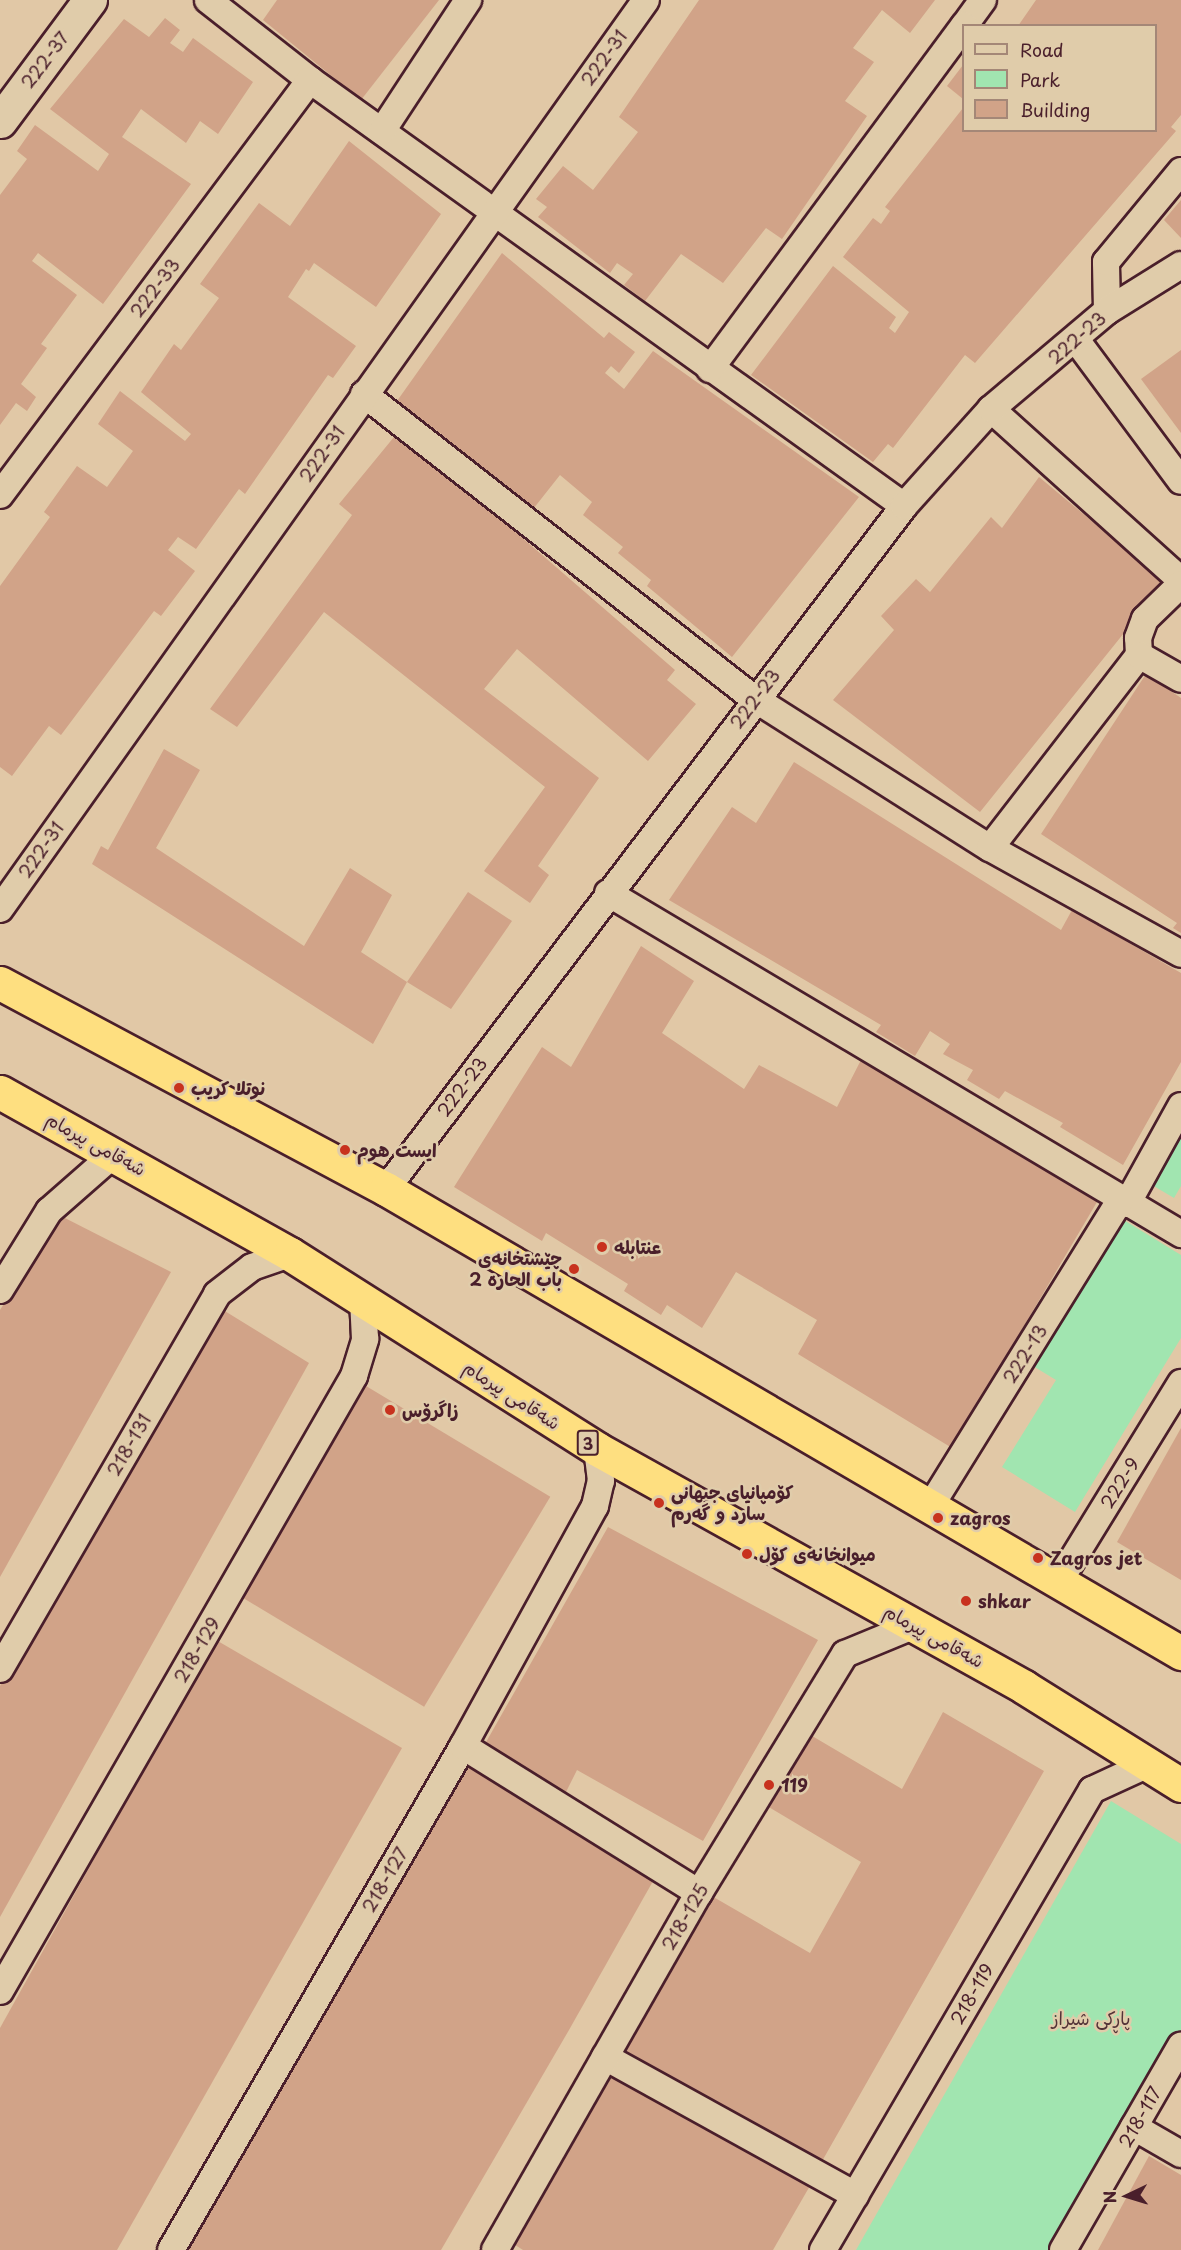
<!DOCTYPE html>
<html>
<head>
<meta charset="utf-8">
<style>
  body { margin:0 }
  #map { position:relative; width:1181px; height:2250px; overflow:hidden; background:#e1c8a6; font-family:"Playpen Sans","Playpen Sans Arabic",sans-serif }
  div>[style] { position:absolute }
  .green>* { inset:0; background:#a1e5b0 }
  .building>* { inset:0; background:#d1a388; transform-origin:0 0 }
  .roads { filter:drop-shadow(2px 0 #4a1f2b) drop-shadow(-2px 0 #4a1f2b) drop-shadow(0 2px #4a1f2b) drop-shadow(0 -2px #4a1f2b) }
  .street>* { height:26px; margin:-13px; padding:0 13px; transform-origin:13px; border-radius:13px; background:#e0ccaa }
  .secondary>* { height:33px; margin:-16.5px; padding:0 16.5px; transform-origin:16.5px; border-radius:16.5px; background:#e0ccaa }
  .highway>* { height:33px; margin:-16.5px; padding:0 16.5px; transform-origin:16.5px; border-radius:16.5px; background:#fedf80 }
  .dots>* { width:16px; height:16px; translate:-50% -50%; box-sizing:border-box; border:3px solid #e0ccaa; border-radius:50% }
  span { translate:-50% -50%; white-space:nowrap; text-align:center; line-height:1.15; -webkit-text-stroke:5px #e0ccaa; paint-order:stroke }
  .shield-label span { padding:2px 4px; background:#e0ccaa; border:2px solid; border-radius:4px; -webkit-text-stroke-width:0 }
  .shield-label { font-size:16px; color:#4a1f2b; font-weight:700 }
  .street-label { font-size:18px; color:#4a1f2b }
  .poi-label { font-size:18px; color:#4a1f2b; font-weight:700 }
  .left { translate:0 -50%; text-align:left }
  .right { translate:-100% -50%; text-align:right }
  .park-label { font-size:18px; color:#533338 }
  .legend { position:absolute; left:962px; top:24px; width:195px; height:108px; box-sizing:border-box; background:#e0ccaa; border:2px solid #a48777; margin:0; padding:8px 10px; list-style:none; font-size:18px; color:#4a1f2b }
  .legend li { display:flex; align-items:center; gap:12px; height:30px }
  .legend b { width:30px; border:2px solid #a48777 }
  .north { position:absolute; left:1097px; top:2166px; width:60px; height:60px; -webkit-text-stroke:4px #e0ccaa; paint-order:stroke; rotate:266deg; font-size:16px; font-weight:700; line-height:24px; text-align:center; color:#4a1f2b }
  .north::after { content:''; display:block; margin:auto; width:21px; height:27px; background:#4a1f2b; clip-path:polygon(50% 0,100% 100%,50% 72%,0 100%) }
</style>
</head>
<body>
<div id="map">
  <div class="green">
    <i style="clip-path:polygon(1181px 1133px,1181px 1186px,1174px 1198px,1152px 1185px)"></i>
    <i style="clip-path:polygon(1122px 1219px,1181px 1255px,1181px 1338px,1075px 1512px,1002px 1467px,1056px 1380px,1033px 1366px)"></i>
    <i style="clip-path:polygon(1111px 1801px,1181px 1844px,1181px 2043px,1056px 2250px,856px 2250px)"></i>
  </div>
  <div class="building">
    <i style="clip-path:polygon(277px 0,439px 0,361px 100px,263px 20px)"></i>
    <i style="clip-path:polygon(699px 0,935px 0,910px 33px,882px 10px,853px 48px,874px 62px,845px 101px,867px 116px,782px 239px,766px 228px,723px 283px,681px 254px,645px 301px,624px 285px,633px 274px,617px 263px,610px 273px,538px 217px,547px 207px,536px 199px,563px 166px,593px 190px,638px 132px,619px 117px)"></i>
    <i style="clip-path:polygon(1036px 0,1181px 0,1181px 115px,1171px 127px,1176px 131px,975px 363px,965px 355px,893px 448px,888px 444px,873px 462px,751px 375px,833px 266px,896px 317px,889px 328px,895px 333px,909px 312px,843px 257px,873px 218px,881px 224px,890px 211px,885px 207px,963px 108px,963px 130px,1156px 130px,1156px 26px,1018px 26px)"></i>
    <i style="clip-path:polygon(165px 18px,180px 30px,170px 43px,183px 52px,193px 38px,253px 82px,218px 134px,200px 121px,186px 143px,141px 109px,122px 137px,191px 184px,103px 304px,38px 253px,32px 261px,77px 295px,41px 344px,47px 348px,21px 384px,36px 397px,27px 411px,16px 403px,0 425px,0 195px,27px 159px,17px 151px,35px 125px,98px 171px,109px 154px,50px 109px,124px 19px,149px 37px)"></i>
    <i style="clip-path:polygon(963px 65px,963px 99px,947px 86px)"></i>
    <i style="clip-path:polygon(349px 141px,441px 214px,376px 307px,314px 263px,309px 271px,306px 269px,288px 297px,356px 346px,333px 378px,328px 375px,245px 494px,239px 489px,196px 549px,178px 537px,168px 550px,195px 571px,161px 616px,154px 611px,61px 735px,49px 726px,12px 776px,0 767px,0 586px,50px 517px,44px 512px,77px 466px,107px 487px,133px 451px,98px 424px,120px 391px,185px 441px,191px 434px,141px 392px,174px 344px,181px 350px,219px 298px,200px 284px,259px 203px,290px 226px)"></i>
    <i style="clip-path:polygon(1181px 200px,1181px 238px,1164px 220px)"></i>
    <i style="clip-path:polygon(502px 253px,604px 338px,609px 332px,635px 352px,619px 373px,611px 366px,605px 373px,624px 389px,653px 351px,859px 497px,732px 657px,647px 586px,651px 580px,618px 553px,623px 547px,583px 515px,592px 502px,560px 475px,530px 513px,440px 442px,444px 436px,397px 401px)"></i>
    <i style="clip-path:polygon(1181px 350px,1181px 433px,1141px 379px)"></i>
    <i style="clip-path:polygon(394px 437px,519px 535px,675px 670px,667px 680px,696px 704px,648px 761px,517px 649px,484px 689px,599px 778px,538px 866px,549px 875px,530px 903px,484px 871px,545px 787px,324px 612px,237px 727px,210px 709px,352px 515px,339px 504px)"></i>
    <i style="clip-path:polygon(1039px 477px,1165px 582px,980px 812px,833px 700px,894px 630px,881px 616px,916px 579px,930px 592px,991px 517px,1002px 528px)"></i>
    <i style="clip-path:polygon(1146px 674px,1181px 698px,1181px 933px,1173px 928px,1177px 923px,1041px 834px)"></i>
    <i style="clip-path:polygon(164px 749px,200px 770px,156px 848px,304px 946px,350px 868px,392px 895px,361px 952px,407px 982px,468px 892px,512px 921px,451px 1009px,407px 982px,373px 1044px,92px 864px,101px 846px,108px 850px)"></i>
    <i style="clip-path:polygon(794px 762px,1061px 930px,1072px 910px,1181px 973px,1181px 1062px,1123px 1165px,1060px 1127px,1063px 1123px,1005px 1091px,999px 1099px,967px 1080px,973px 1070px,943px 1054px,950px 1044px,930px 1031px,915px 1056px,876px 1032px,881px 1025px,669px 900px,732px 807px,756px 823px)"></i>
    <i style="clip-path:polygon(641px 946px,694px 981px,662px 1033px,744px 1089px,759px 1065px,837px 1107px,862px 1058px,1097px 1202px,952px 1448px,798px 1354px,817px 1320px,736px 1272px,702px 1328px,667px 1305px,661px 1315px,624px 1291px,628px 1284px,546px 1233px,542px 1241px,454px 1187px,542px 1047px,571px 1067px)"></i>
    <i style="clip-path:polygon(59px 1215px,171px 1272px,0 1577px,0 1310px)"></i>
    <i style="clip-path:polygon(215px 1305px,309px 1363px,0 1917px,0 1686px)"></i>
    <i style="left:366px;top:1386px;width:215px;height:245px;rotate:31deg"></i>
    <i style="clip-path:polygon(1181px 1428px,1181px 1580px,1117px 1542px)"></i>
    <i style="clip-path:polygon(608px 1527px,818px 1640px,703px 1841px,577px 1770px,563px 1798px,481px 1751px)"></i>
    <i style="clip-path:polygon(216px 1640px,402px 1748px,117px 2250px,0 2250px,0 2028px)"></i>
    <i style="clip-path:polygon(943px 1712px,1044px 1771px,821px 2163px,622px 2049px,710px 1895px,810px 1953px,861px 1862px,762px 1803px,802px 1730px,902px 1789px)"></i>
    <i style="clip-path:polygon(458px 1760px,657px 1874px,569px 2030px,441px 2250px,180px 2250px)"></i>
    <i style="clip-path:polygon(610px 2070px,811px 2184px,773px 2250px,523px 2250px,512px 2243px)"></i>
    <i style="clip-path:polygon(1149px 2156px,1181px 2175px,1181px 2250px,1098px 2250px)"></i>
  </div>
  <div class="roads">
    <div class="street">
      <i style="left:208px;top:0;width:130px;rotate:38.1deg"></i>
      <i style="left:310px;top:80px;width:731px;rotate:35.65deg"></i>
      <i style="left:964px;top:26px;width:32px;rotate:-54deg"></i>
      <i style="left:382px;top:131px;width:157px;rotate:-56.7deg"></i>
      <i style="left:1107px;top:311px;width:49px;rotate:-91.2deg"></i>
      <i style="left:1106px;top:262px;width:118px;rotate:-50.5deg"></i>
      <i style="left:1077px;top:341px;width:174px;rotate:53.4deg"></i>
      <i style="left:710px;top:369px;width:427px;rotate:-53.5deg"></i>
      <i style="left:364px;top:394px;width:496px;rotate:38deg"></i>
      <i style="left:755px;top:699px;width:278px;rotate:32.4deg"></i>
      <i style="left:990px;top:848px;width:218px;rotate:29deg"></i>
      <i style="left:991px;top:409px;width:256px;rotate:42deg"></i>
      <i style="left:0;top:495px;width:518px;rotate:-53.24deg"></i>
      <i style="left:1139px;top:655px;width:17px;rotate:-93deg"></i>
      <i style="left:1138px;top:638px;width:20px;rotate:-70deg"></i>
      <i style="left:1145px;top:619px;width:50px;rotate:-44.2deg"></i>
      <i style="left:990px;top:848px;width:244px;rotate:-52.3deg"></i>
      <i style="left:1139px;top:655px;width:48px;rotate:29.7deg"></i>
      <i style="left:608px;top:893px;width:667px;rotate:30.76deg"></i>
      <i style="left:0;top:909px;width:1115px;rotate:-54.6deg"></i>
      <i style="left:386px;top:1189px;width:857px;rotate:-52.82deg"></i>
      <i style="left:904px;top:506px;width:130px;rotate:-48.1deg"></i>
      <i style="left:991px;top:409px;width:152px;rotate:-40.2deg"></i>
      <i style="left:1107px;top:311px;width:87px;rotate:-31.9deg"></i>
      <i style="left:1127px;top:1204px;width:112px;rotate:-61.1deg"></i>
      <i style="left:0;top:1290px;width:93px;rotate:-58.2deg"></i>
      <i style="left:49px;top:1211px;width:88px;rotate:-41.3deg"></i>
      <i style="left:930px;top:1507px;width:361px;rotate:-58.2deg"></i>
      <i style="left:1058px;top:1583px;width:235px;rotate:-58.4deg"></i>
      <i style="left:0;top:1669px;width:433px;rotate:-59.9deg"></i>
      <i style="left:217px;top:1294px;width:44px;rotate:-37.6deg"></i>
      <i style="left:252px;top:1267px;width:40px;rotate:-18.9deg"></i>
      <i style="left:463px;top:1746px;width:278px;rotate:31.9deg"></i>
      <i style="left:0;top:1991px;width:710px;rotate:-60.07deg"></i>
      <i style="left:354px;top:1376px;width:39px;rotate:-73deg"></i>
      <i style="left:365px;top:1339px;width:40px;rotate:-92.9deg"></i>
      <i style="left:605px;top:2057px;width:286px;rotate:28.9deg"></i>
      <i style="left:1134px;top:2127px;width:54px;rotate:29.9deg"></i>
      <i style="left:171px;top:2250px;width:582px;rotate:-59.91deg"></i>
      <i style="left:463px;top:1746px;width:274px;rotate:-61.2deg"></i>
      <i style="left:595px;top:1506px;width:26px;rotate:-77deg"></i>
      <i style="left:601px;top:1481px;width:32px;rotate:-97deg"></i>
      <i style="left:495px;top:2250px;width:411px;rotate:-60.3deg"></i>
      <i style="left:699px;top:1893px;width:280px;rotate:-58.6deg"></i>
      <i style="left:845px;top:1654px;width:76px;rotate:-22.5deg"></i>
      <i style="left:823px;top:2250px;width:533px;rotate:-59.68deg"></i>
      <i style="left:1092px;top:1790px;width:60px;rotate:-24.8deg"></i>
      <i style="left:1063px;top:2250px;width:236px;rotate:-60deg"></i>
    </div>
    <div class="secondary">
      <i style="left:0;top:121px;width:151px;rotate:-53.4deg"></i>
    </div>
    <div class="highway">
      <i style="left:0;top:983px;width:438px;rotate:28.1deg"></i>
      <i style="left:386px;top:1189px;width:921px;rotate:30.27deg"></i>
      <i style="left:0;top:1092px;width:332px;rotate:29.2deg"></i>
      <i style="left:290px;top:1254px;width:364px;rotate:32.4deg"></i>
      <i style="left:597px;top:1449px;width:489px;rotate:29.1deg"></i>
      <i style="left:1024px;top:1687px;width:185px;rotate:32deg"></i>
    </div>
  </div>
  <div class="dots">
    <i style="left:179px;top:1088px;background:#c8321e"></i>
    <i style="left:345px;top:1150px;background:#c8321e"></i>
    <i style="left:602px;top:1247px;background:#c8321e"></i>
    <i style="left:574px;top:1269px;background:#c8321e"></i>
    <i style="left:390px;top:1410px;background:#c8321e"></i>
    <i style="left:659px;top:1503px;background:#c8321e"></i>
    <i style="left:938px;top:1518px;background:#c8321e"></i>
    <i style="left:747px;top:1554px;background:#c8321e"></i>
    <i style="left:1038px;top:1558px;background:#c8321e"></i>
    <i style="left:966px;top:1601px;background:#c8321e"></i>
    <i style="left:769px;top:1785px;background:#c8321e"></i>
  </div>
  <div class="shield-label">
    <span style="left:588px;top:1443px">3</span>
  </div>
  <div class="street-label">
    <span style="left:604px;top:58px;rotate:-54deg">222-31</span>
    <span style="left:45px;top:60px;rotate:-53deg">222-37</span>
    <span style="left:155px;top:288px;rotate:-53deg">222-33</span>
    <span style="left:1077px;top:338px;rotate:-41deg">222-23</span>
    <span style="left:322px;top:454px;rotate:-55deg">222-31</span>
    <span style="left:755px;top:699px;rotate:-53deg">222-23</span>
    <span style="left:41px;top:850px;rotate:-55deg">222-31</span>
    <span style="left:462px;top:1087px;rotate:-53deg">222-23</span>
    <span style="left:96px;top:1144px;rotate:29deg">شەقامی پیرمام</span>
    <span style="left:1025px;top:1354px;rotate:-58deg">222-13</span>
    <span style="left:512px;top:1395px;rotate:33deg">شەقامی پیرمام</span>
    <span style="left:129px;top:1445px;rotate:-60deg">218-131</span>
    <span style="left:1120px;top:1483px;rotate:-58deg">222-9</span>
    <span style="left:934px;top:1636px;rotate:29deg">شەقامی پیرمام</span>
    <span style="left:197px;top:1650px;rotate:-60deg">218-129</span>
    <span style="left:385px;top:1880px;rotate:-60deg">218-127</span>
    <span style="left:685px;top:1917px;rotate:-60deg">218-125</span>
    <span style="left:972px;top:1994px;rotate:-60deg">218-119</span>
    <span style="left:1140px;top:2117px;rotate:-60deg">218-117</span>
  </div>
  <div class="poi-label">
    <span class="left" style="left:191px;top:1088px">نوتلا كريب</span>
    <span class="left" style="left:357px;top:1150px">ايست هوم</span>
    <span class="left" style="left:614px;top:1247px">عنتابله</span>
    <span class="right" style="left:562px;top:1269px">چێشتخانەی<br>باب الحارە 2</span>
    <span class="left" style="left:402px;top:1410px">زاگرۆس</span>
    <span class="left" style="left:671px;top:1503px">کۆمپانیای جیهانی<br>سارد و گەرم</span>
    <span class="left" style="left:950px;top:1518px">zagros</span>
    <span class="left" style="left:759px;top:1554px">میوانخانەی کۆل</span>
    <span class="left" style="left:1050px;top:1558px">Zagros jet</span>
    <span class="left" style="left:978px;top:1601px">shkar</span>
    <span class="left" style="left:781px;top:1785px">119</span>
  </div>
  <div class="park-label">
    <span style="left:1091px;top:2018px">پاڕکی شیراز</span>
  </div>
  <ul class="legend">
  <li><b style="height:8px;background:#e0ccaa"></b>Road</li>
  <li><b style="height:16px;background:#a1e5b0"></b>Park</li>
  <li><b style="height:16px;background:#d1a388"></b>Building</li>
  </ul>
  <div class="north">N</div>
</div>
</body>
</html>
